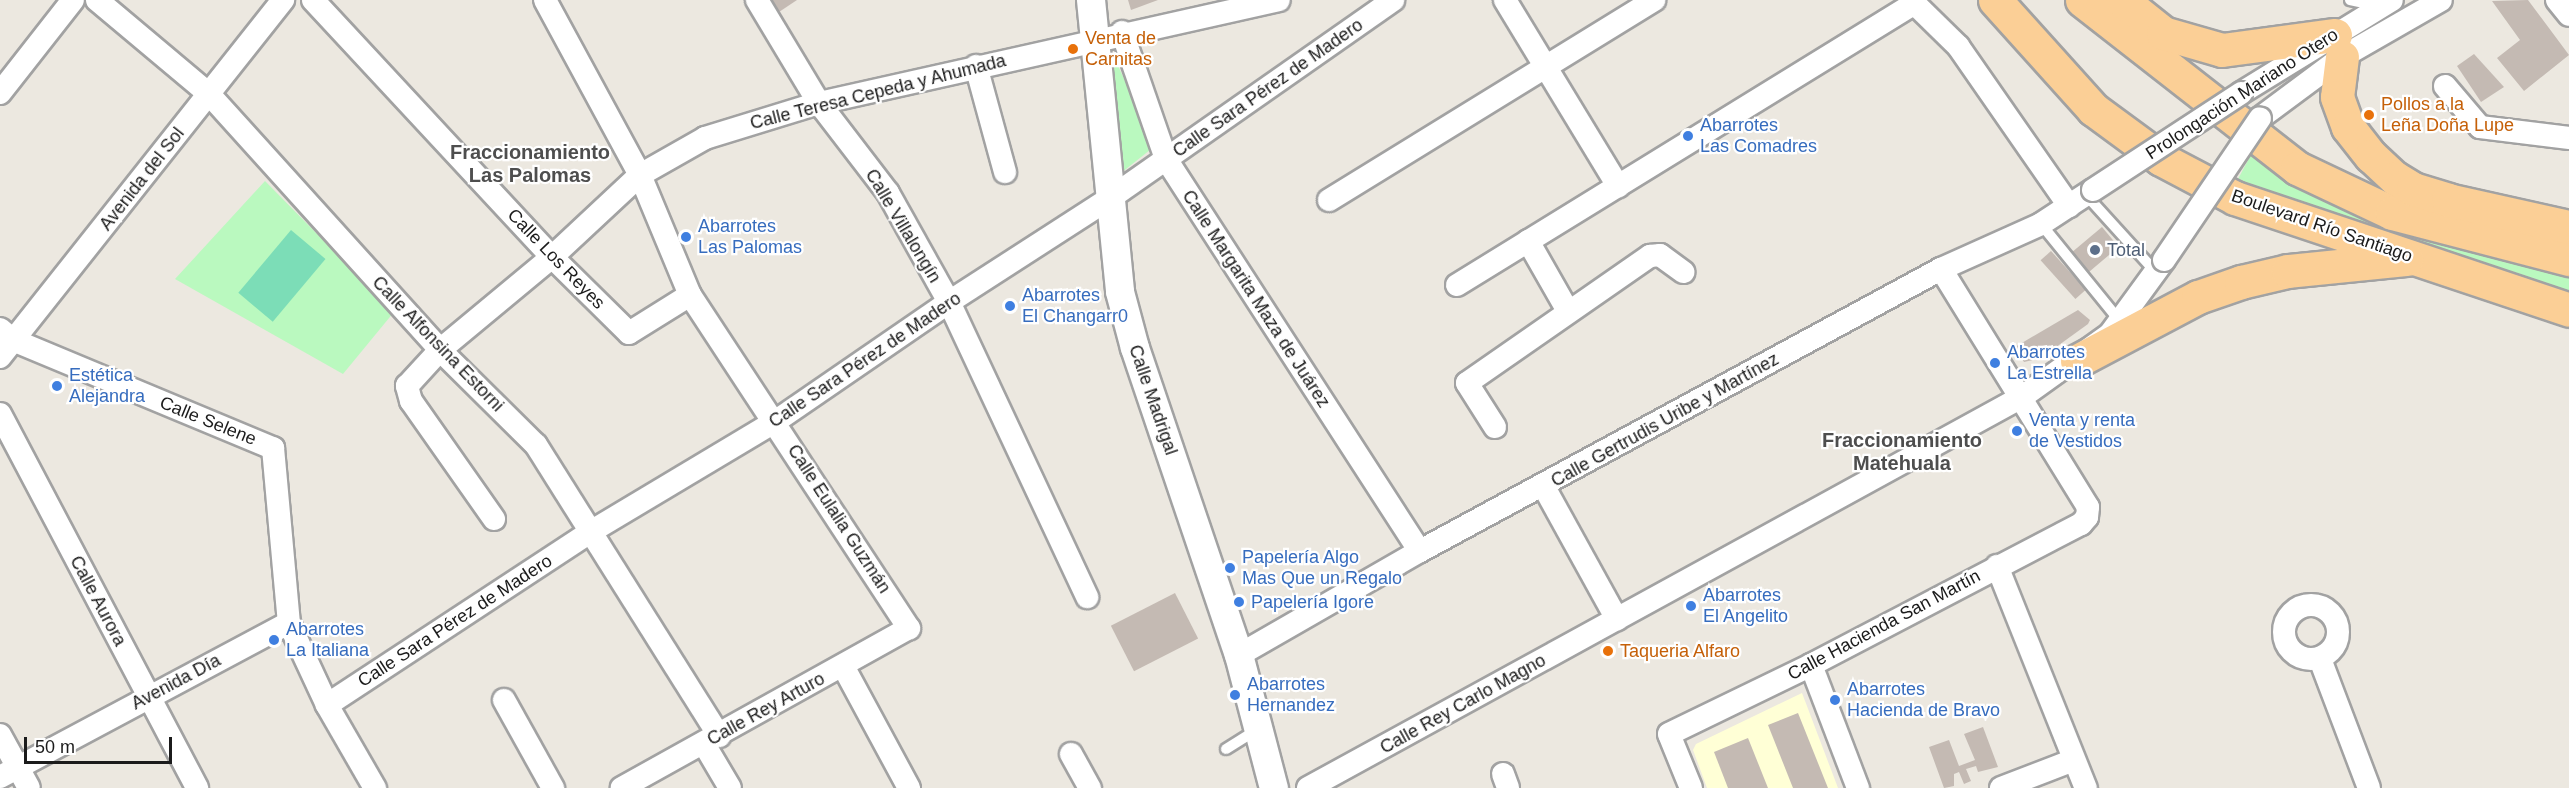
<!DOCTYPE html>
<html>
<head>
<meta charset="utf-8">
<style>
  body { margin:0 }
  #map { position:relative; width:2569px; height:788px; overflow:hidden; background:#ece8e0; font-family:Helvetica,sans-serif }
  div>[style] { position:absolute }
  .education>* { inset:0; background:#ffffd6 }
  .park>* { inset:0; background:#baf9bf }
  .pitch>* { inset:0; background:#7cddb7; transform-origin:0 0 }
  .building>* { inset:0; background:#c4bab3; transform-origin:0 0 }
  .roads { filter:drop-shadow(2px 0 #a2a2a2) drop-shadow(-2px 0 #a2a2a2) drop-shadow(0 2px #a2a2a2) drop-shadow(0 -2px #a2a2a2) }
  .service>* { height:10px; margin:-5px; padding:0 5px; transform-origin:5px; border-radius:5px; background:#fff }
  .minor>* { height:22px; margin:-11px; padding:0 11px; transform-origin:11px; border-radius:11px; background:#fff }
  .minor>.ring { margin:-11px; padding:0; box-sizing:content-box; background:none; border:22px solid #fff; border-radius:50% }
  .tertiary>* { height:28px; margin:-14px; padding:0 14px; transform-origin:14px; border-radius:14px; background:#fff }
  .primary>* { height:33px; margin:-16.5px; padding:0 16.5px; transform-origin:16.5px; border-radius:16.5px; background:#fbcf96 }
  .bridges { filter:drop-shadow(2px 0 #a2a2a2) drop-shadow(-2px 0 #a2a2a2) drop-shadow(0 2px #a2a2a2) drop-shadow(0 -2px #a2a2a2) }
  .minor-bridge>* { height:22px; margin:-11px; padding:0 11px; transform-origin:11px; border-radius:11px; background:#fff }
  .dots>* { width:16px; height:16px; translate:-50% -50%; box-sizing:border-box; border:3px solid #fff; border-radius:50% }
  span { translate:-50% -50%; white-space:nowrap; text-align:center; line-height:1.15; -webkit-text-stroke:4.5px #fff; paint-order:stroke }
  .food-label { font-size:18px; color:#c56008 }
  .left { translate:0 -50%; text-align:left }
  .street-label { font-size:18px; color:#1b1b1b }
  .shop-label { font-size:18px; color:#366cbe }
  .service-label { font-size:18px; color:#4e5e75 }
  .neighbourhood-label { font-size:20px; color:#4e4e4e; font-weight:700 }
  .scale { position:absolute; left:24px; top:737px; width:148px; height:27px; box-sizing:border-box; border:3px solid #1b1b1b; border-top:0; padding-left:8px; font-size:18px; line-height:21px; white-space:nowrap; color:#1b1b1b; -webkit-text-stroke:4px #fff; paint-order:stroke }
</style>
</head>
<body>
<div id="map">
  <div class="education">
    <i style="clip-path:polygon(1802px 693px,1838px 788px,1707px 788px,1693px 750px,1696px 744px)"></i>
  </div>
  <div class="park">
    <i style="clip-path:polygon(1108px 44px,1155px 146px,1121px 173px)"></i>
    <i style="clip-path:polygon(2254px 149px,2569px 264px,2569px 299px,2331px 221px,2238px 179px)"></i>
    <i style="clip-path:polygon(265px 181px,394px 312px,343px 374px,175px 279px)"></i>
  </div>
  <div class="pitch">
    <i style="left:291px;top:230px;width:45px;height:82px;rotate:40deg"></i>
  </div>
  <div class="building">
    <i style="clip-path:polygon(771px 0,797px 0,779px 12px)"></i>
    <i style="clip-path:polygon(1128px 0,1158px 0,1131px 10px)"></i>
    <i style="clip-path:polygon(2528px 0,2569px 55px,2524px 91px,2497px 58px,2520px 40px,2492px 1px)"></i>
    <i style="clip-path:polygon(2474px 54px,2504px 87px,2481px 102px,2457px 66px)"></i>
    <i style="left:2102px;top:227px;width:26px;height:42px;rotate:50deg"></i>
    <i style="left:2051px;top:251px;width:52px;height:14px;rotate:48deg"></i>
    <i style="clip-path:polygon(2078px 310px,2090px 320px,2088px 324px,2041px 358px,2024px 362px,2015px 347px)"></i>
    <i style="left:1175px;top:593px;width:51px;height:72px;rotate:63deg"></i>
    <i style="clip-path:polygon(1798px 713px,1828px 788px,1793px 788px,1768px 725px)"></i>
    <i style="clip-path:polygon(1983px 727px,1998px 767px,1978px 772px,1976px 766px,1966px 769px,1971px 781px,1964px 784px,1959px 772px,1954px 774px,1954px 786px,1944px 788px,1929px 747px,1949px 740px,1959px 766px,1975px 760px,1964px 734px)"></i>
    <i style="clip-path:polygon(1748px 738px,1768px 788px,1728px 788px,1714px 752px)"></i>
  </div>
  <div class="roads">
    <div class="service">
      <i style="left:2350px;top:0;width:29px;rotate:12deg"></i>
      <i style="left:2086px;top:195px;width:103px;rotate:47.8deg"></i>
      <i style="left:2041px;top:224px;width:124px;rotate:50.9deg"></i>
      <i style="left:1226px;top:749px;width:36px;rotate:-32deg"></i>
    </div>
    <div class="minor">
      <i style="left:97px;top:0;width:146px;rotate:40deg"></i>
      <i style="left:209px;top:94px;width:345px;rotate:47.9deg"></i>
      <i style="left:440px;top:350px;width:135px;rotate:44.7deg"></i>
      <i style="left:536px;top:445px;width:344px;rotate:57.8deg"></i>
      <i style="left:313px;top:0;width:351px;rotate:47.1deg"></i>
      <i style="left:552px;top:257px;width:108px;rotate:44.6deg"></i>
      <i style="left:629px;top:333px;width:72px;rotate:-31.9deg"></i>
      <i style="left:545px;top:0;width:199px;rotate:61.5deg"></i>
      <i style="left:640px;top:175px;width:130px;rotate:67.4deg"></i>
      <i style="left:690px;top:295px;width:399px;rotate:56.7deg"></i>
      <i style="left:909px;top:628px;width:329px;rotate:150.9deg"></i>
      <i style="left:757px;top:0;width:120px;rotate:59deg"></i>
      <i style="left:819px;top:103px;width:113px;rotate:52.5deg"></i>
      <i style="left:888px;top:193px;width:125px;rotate:60.8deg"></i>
      <i style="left:949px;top:302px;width:326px;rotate:64.9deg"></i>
      <i style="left:1505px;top:0;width:218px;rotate:58.7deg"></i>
      <i style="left:1911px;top:0;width:66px;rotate:44.4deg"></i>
      <i style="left:1958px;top:46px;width:195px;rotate:55.2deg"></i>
      <i style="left:2557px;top:0;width:19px;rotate:51deg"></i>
      <i style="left:1122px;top:32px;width:134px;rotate:70.9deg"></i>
      <i style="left:1166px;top:159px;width:467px;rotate:57.1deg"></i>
      <i style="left:976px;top:66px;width:110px;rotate:74.7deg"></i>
      <i style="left:2445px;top:86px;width:54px;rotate:49.5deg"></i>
      <i style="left:2480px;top:127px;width:90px;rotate:7deg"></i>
      <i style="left:0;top:93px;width:118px;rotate:-51.9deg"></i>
      <i style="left:2241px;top:93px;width:177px;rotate:-31.6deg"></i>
      <i style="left:2260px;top:118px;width:102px;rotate:-36.6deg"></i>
      <i style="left:2342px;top:57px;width:114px;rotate:-29.9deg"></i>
      <i style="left:1329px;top:200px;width:382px;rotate:-31.6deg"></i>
      <i style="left:1528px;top:241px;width:81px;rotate:60.3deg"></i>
      <i style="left:1457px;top:285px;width:538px;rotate:-31.62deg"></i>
      <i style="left:0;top:329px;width:17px;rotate:40deg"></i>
      <i style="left:13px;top:340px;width:282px;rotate:22.6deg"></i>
      <i style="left:273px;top:448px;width:176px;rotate:84.8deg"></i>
      <i style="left:289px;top:623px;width:90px;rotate:65.1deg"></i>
      <i style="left:327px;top:705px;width:96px;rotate:60deg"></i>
      <i style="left:0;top:357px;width:456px;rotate:-51.6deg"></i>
      <i style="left:0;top:414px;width:423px;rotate:62.2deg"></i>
      <i style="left:1495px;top:427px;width:52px;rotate:-122.5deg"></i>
      <i style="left:1467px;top:383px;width:223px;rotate:-34.8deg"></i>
      <i style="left:1650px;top:256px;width:10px;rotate:-6deg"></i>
      <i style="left:1660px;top:255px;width:29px;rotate:36deg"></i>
      <i style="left:1544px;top:487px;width:151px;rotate:61.1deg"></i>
      <i style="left:494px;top:519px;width:144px;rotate:-125.1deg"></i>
      <i style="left:411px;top:401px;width:16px;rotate:-105deg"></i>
      <i style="left:407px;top:386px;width:49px;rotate:-47.5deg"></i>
      <i style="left:440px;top:350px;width:146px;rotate:-39.7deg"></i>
      <i style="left:552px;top:257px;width:120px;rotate:-43deg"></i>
      <i style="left:640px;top:175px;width:75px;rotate:-29.6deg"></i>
      <i style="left:705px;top:138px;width:119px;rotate:-17.1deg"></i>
      <i style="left:819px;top:103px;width:471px;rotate:-12.6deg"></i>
      <i style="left:1997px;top:566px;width:239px;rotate:68.2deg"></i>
      <i class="ring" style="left:2284px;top:605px;width:32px;height:32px"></i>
      <i style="left:1239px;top:655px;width:209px;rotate:-29.9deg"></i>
      <i style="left:1420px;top:551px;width:592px;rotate:-28.43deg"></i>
      <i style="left:1941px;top:269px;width:110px;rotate:-24.2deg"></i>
      <i style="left:2041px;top:224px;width:62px;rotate:-33.2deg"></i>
      <i style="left:2320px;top:659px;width:138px;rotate:69.2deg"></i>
      <i style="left:1811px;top:665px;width:132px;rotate:69.1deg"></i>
      <i style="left:843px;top:666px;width:139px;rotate:61.6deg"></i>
      <i style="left:504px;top:700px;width:101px;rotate:60.9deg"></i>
      <i style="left:327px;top:705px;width:317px;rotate:-33.3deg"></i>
      <i style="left:592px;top:531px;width:214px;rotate:-30.9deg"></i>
      <i style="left:776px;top:421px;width:210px;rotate:-34.5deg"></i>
      <i style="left:949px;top:302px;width:190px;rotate:-32.8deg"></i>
      <i style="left:1109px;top:199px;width:347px;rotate:-35deg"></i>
      <i style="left:0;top:735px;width:60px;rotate:61.3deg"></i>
      <i style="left:704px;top:744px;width:51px;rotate:59.4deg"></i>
      <i style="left:1071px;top:754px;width:39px;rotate:61deg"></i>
      <i style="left:1503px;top:774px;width:15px;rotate:70deg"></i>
      <i style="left:0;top:777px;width:327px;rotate:-28.1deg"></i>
      <i style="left:1308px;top:788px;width:814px;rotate:-28.71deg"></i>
      <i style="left:2022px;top:397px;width:108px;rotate:-35.6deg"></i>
      <i style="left:2110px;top:334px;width:92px;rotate:-53.9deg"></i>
      <i style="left:1691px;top:788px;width:58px;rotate:-112.2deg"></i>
      <i style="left:1669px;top:734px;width:158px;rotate:-25.9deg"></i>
      <i style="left:1811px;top:665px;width:305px;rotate:-27.6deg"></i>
      <i style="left:2081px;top:524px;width:9px;rotate:-49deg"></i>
      <i style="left:2087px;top:517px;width:10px;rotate:-84deg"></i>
      <i style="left:2088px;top:507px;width:280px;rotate:-121.7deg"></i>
      <i style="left:2001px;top:788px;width:78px;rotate:-21deg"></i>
    </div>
    <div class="tertiary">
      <i style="left:1091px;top:0;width:293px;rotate:84.3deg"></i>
      <i style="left:1120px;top:292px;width:58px;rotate:75deg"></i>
      <i style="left:1135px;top:348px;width:324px;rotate:71.3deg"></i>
      <i style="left:1239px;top:655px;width:138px;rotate:75.3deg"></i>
    </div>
    <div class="primary">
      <i style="left:1995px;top:0;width:147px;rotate:48deg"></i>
      <i style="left:2093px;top:109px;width:84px;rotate:36.3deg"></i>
      <i style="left:2161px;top:159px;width:84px;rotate:27.8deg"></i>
      <i style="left:2235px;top:198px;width:352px;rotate:18.5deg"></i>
      <i style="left:2082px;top:0;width:273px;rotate:38deg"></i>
      <i style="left:2297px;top:168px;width:105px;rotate:25.3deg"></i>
      <i style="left:2392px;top:213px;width:183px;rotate:14.6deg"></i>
      <i style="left:2122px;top:0;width:53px;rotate:38.8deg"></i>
      <i style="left:2163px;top:33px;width:61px;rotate:16.1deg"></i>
      <i style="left:2222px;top:50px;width:114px;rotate:-7.6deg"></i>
      <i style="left:2342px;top:57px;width:40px;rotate:97.1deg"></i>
      <i style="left:2337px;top:97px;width:32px;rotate:70deg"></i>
      <i style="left:2348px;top:127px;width:37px;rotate:52deg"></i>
      <i style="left:2371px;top:156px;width:33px;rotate:43deg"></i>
      <i style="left:2395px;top:178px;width:21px;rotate:31deg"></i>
      <i style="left:2413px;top:189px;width:37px;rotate:17deg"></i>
      <i style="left:2448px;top:200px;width:124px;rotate:12.6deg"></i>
      <i style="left:2077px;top:361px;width:137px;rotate:-27.9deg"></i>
      <i style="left:2198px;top:297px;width:46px;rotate:-19.2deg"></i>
      <i style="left:2241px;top:282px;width:48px;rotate:-13.2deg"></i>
      <i style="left:2288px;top:271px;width:119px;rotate:-5.8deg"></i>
    </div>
  </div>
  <div class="bridges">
    <div class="minor-bridge">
      <i style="left:2093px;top:190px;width:177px;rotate:-33.2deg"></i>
      <i style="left:2164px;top:260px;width:171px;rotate:-55.9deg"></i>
    </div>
  </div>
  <div class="dots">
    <i style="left:1073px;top:49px;background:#e8710a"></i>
    <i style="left:2369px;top:115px;background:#e8710a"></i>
    <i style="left:1688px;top:136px;background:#3f7fe0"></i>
    <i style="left:686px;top:237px;background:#3f7fe0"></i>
    <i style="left:2095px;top:250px;background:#5c6f8a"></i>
    <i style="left:1010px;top:306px;background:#3f7fe0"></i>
    <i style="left:1995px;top:363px;background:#3f7fe0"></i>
    <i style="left:57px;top:386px;background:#3f7fe0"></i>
    <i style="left:2017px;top:431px;background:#3f7fe0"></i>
    <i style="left:1230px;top:568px;background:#3f7fe0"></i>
    <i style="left:1239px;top:602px;background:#3f7fe0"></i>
    <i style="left:1691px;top:606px;background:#3f7fe0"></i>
    <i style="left:274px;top:640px;background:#3f7fe0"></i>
    <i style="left:1608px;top:651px;background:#e8710a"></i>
    <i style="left:1235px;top:695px;background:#3f7fe0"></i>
    <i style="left:1835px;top:700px;background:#3f7fe0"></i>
  </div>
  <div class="food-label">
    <span class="left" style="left:1085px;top:49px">Venta de<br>Carnitas</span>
    <span class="left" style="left:2381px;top:115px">Pollos a la<br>Leña Doña Lupe</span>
    <span class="left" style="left:1620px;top:651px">Taqueria Alfaro</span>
  </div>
  <div class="street-label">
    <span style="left:1268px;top:88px;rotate:-35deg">Calle Sara Pérez de Madero</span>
    <span style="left:878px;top:92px;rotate:-14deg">Calle Teresa Cepeda y Ahumada</span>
    <span style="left:2242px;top:94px;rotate:-33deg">Prolongación Mariano Otero</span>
    <span style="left:142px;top:179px;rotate:-52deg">Avenida del Sol</span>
    <span style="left:903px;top:226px;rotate:59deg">Calle Villalongín</span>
    <span style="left:2322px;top:226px;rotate:19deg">Boulevard Río Santiago</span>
    <span style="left:556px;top:259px;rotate:46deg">Calle Los Reyes</span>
    <span style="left:1256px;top:299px;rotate:57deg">Calle Margarita Maza de Juárez</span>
    <span style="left:438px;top:344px;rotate:46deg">Calle Alfonsina Estorni</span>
    <span style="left:865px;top:360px;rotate:-34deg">Calle Sara Pérez de Madero</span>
    <span style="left:1153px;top:400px;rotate:71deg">Calle Madrigal</span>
    <span style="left:1665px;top:420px;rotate:-29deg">Calle Gertrudis Uribe y Martínez</span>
    <span style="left:208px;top:421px;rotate:22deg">Calle Selene</span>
    <span style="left:839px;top:519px;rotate:57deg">Calle Eulalia Guzmán</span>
    <span style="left:98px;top:601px;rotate:62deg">Calle Aurora</span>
    <span style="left:455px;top:621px;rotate:-33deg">Calle Sara Pérez de Madero</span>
    <span style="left:1884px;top:625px;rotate:-28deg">Calle Hacienda San Martín</span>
    <span style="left:176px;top:682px;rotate:-28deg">Avenida Día</span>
    <span style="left:1463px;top:704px;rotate:-29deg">Calle Rey Carlo Magno</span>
    <span style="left:766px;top:709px;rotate:-29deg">Calle Rey Arturo</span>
  </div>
  <div class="shop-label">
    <span class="left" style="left:1700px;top:136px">Abarrotes<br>Las Comadres</span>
    <span class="left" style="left:698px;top:237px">Abarrotes<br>Las Palomas</span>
    <span class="left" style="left:1022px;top:306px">Abarrotes<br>El Changarr0</span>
    <span class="left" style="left:2007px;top:363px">Abarrotes<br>La Estrella</span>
    <span class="left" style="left:69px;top:386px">Estética<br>Alejandra</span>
    <span class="left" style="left:2029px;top:431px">Venta y renta<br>de Vestidos</span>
    <span class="left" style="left:1242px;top:568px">Papelería Algo<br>Mas Que un Regalo</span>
    <span class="left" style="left:1703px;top:606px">Abarrotes<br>El Angelito</span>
    <span class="left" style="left:1251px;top:602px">Papelería Igore</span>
    <span class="left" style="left:286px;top:640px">Abarrotes<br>La Italiana</span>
    <span class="left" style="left:1247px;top:695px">Abarrotes<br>Hernandez</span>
    <span class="left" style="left:1847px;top:700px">Abarrotes<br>Hacienda de Bravo</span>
  </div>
  <div class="service-label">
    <span class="left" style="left:2107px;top:250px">Total</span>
  </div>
  <div class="neighbourhood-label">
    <span style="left:530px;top:164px">Fraccionamiento<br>Las Palomas</span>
    <span style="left:1902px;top:452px">Fraccionamiento<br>Matehuala</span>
  </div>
  <div class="scale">50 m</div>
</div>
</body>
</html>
